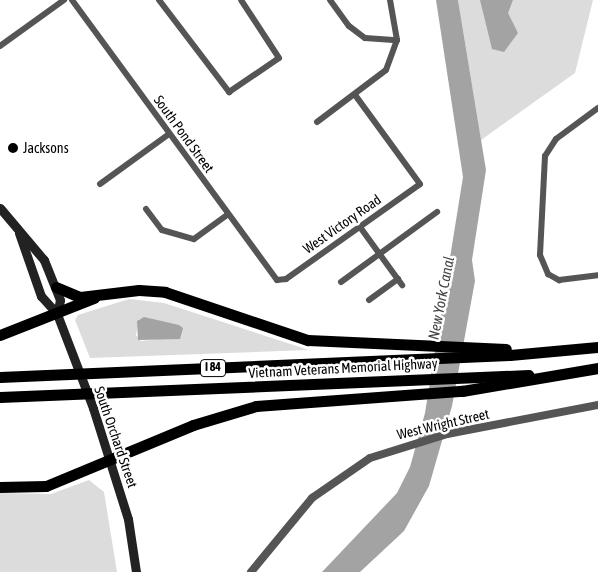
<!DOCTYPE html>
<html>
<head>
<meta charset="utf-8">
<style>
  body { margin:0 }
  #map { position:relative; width:598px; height:572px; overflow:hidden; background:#fff; font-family:"Asap Condensed",sans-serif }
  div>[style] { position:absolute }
  .green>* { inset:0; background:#dcdcdc }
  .water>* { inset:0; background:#a3a3a3 }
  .minor>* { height:6px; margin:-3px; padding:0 3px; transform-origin:3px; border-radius:3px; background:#555 }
  .tertiary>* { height:8px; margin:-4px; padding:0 4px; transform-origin:4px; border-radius:4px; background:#555 }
  .secondary>* { height:9px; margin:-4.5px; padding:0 4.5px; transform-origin:4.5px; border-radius:4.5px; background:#222 }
  .motorway>* { height:11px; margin:-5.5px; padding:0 5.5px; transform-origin:5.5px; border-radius:5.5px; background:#000 }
  .dots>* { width:14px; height:14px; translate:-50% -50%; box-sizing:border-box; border:2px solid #fff; border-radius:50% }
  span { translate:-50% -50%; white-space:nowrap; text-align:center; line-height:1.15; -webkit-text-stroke:5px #fff; paint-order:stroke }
  .shield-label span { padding:1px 4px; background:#fff; border:1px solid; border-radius:4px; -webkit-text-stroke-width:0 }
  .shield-label { font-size:12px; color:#000; font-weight:700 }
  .street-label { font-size:14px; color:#000 }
  .poi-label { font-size:14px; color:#000 }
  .left { translate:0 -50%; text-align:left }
  .water-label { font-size:15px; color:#444; font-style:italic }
</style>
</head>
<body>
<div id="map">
  <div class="green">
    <i style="clip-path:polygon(458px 0,593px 0,575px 73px,481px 140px)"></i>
    <i style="clip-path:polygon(evenodd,129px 299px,164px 303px,309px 350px,90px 358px,75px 320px,78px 315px,129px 299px,139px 319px,174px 326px,171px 337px,141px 341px,136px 335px,139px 319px)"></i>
    <i style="clip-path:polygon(89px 480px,104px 492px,117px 572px,0 572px,0 493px,51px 494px)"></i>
  </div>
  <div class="water">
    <i style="clip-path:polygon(436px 0,458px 0,486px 170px,472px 260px,475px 281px,452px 406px,429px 486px,404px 531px,360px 572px,322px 572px,397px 493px,410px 467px,425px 413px,463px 177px)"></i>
    <i style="clip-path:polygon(480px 0,513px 0,508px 13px,518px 33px,504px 52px,492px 49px)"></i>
    <i style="clip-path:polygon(144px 317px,179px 325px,183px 328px,180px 339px,138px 340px,137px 321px)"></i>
  </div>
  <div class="minor">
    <i style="left:72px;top:0;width:347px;rotate:53.8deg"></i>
    <i style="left:277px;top:280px;width:9px;rotate:-6deg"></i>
    <i style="left:286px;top:279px;width:164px;rotate:-35.3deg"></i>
    <i style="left:420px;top:184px;width:110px;rotate:-126.1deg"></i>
    <i style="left:159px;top:0;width:116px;rotate:52.7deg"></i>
    <i style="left:229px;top:92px;width:60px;rotate:-34.2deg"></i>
    <i style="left:279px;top:58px;width:69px;rotate:-123.2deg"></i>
    <i style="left:330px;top:0;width:32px;rotate:54deg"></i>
    <i style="left:349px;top:26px;width:20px;rotate:37deg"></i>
    <i style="left:365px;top:38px;width:32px;rotate:4deg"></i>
    <i style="left:0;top:46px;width:79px;rotate:-35.7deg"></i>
    <i style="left:598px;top:108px;width:52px;rotate:143.6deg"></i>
    <i style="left:556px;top:139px;width:20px;rotate:123deg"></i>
    <i style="left:545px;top:156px;width:99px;rotate:92.9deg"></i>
    <i style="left:540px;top:255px;width:21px;rotate:67deg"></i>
    <i style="left:548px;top:274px;width:13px;rotate:29deg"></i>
    <i style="left:559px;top:280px;width:39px;rotate:-7deg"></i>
    <i style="left:317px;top:122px;width:86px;rotate:-37deg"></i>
    <i style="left:386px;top:70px;width:32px;rotate:-70deg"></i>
    <i style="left:397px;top:40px;width:41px;rotate:-99.9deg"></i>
    <i style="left:100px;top:184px;width:85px;rotate:-35.9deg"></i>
    <i style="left:146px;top:209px;width:26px;rotate:53deg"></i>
    <i style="left:162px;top:230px;width:33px;rotate:16deg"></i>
    <i style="left:194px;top:239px;width:41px;rotate:-36deg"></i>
    <i style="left:360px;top:227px;width:72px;rotate:54.1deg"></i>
    <i style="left:341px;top:282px;width:119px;rotate:-36.1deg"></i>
    <i style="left:369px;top:300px;width:36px;rotate:-36deg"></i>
  </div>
  <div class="tertiary">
    <i style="left:251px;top:572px;width:96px;rotate:-50.5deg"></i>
    <i style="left:312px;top:498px;width:70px;rotate:-34.6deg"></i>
    <i style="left:370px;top:458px;width:81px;rotate:-17.3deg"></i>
    <i style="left:447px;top:434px;width:154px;rotate:-10.9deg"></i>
  </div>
  <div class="secondary">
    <i style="left:0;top:208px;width:68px;rotate:49.8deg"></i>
    <i style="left:44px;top:260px;width:43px;rotate:68.2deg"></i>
    <i style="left:60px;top:300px;width:14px;rotate:102deg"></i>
    <i style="left:19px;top:233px;width:67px;rotate:70.8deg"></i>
    <i style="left:41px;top:296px;width:24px;rotate:48deg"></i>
    <i style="left:57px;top:314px;width:101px;rotate:69deg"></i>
    <i style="left:93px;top:408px;width:116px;rotate:72.5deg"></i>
    <i style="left:128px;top:519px;width:54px;rotate:81.4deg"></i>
  </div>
  <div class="motorway">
    <i style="left:56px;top:287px;width:26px;rotate:23deg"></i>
    <i style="left:80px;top:297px;width:59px;rotate:-6.8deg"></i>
    <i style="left:139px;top:290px;width:26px;rotate:4deg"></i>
    <i style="left:165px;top:292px;width:151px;rotate:18.6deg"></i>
    <i style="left:308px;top:340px;width:198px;rotate:2.6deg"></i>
    <i style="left:0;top:335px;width:101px;rotate:-21.5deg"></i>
    <i style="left:0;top:377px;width:510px;rotate:-2.47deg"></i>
    <i style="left:510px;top:355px;width:88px;rotate:-5.2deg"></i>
    <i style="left:0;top:397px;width:529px;rotate:-2.38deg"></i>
    <i style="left:0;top:487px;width:46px;rotate:-1.2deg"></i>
    <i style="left:46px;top:486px;width:159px;rotate:-22.5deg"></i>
    <i style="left:193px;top:425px;width:66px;rotate:-16.8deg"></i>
    <i style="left:256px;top:406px;width:207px;rotate:-4.2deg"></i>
    <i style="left:462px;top:391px;width:138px;rotate:-9.6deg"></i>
  </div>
  <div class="dots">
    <i style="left:13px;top:148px;background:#000"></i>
  </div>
  <div class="shield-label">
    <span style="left:213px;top:368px">I 84</span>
  </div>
  <div class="street-label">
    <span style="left:184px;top:134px;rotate:54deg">South Pond Street</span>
    <span style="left:342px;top:224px;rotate:-35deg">West Victory Road</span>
    <span style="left:343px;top:368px;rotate:-3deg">Vietnam Veterans Memorial Highway</span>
    <span style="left:443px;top:424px;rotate:-13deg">West Wright Street</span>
    <span style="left:116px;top:437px;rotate:71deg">South Orchard Street</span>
  </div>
  <div class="poi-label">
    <span class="left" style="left:23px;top:148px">Jacksons</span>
  </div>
  <div class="water-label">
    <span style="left:441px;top:298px;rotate:-79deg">New York Canal</span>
  </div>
</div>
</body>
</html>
